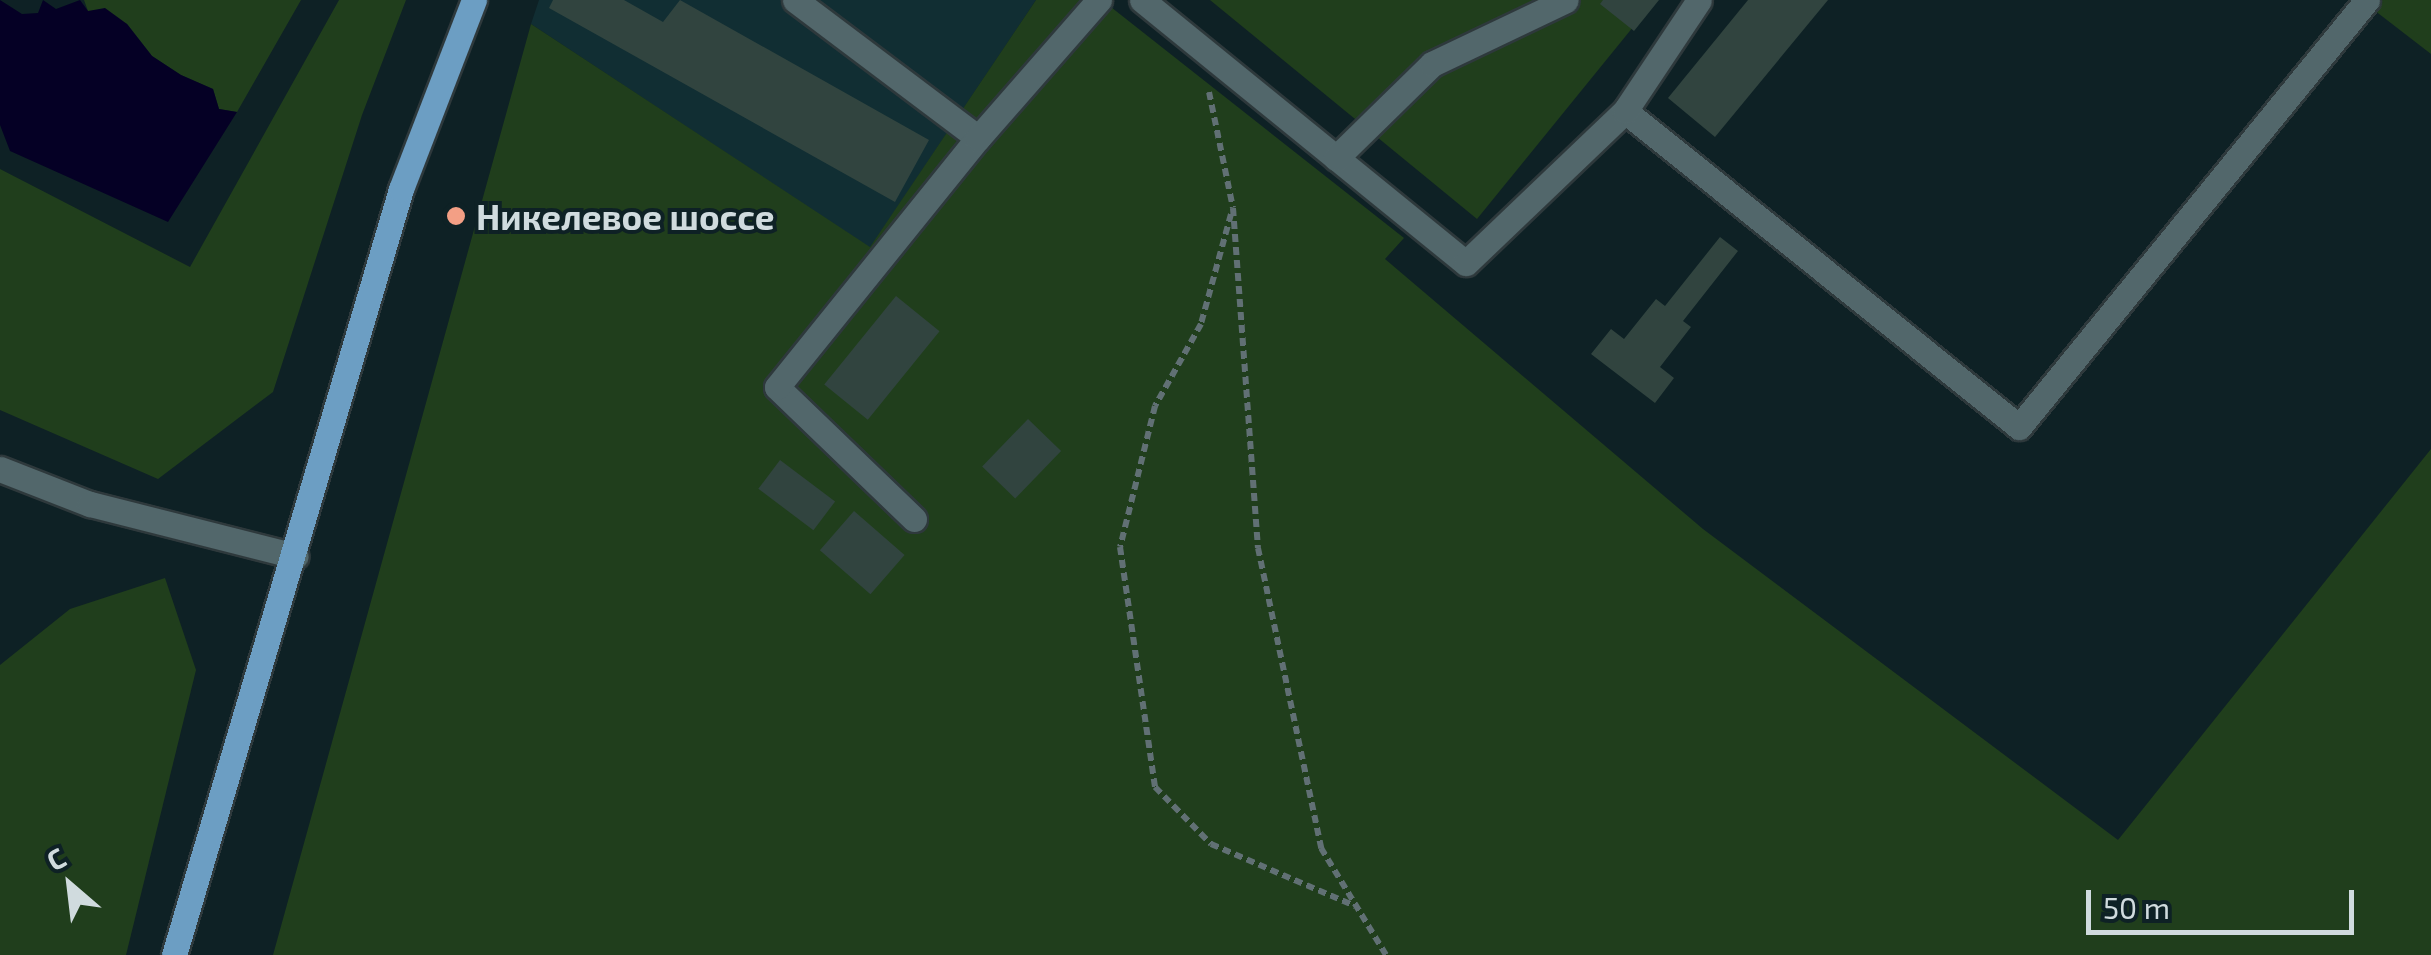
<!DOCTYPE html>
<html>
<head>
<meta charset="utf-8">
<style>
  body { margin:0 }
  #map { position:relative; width:2431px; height:955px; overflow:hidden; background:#0e2125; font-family:"Exo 2",sans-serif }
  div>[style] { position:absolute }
  .built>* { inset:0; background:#112e33 }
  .green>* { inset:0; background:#203e1c }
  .water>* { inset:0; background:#050025 }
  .building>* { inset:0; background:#31443f; transform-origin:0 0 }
  .path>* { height:6px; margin-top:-3px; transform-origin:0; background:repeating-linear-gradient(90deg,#617074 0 8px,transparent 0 13px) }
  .roads { filter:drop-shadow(2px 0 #2e393c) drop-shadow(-2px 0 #2e393c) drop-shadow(0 2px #2e393c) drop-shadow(0 -2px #2e393c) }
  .minor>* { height:25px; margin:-12.5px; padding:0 12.5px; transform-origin:12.5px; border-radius:12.5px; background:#52676b }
  .major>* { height:25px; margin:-12.5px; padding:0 12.5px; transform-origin:12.5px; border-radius:12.5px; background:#6c9ec3 }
  .dots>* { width:28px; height:28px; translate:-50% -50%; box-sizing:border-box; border:5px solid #0e2125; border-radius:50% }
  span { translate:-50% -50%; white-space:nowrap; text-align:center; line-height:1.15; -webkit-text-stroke:8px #0e2125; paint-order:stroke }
  .poi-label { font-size:35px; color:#d0dbde; font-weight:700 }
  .left { translate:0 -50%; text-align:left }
  .north { position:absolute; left:20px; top:835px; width:100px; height:100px; -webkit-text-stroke:8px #0e2125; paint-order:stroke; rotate:332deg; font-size:28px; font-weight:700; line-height:40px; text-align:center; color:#d0dbde }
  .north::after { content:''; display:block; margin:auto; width:35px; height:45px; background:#d0dbde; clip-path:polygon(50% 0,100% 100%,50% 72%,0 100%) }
  .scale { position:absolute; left:2086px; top:890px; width:268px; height:45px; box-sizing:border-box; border:5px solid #d0dbde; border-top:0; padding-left:12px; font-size:30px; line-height:35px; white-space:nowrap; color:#d0dbde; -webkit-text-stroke:8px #0e2125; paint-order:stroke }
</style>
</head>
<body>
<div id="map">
  <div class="built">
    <i style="clip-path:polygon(539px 0,1036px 0,870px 248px,531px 24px)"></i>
  </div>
  <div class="green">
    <i style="clip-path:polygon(84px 0,301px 0,237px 112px,219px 109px,213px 89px,181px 75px,152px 56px,127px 24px,88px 11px)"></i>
    <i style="clip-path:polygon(339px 0,406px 0,362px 115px,273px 392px,158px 479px,0 410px,0 169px,190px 267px)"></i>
    <i style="clip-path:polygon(1036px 0,1102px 0,1404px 238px,1385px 259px,1703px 529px,2118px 840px,2431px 449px,2431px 955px,273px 955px,531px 24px,870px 247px)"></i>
    <i style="clip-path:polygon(1210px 0,1655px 0,1477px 219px)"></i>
    <i style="clip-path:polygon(2361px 0,2431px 0,2431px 54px)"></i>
    <i style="clip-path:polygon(165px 578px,196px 670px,126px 955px,0 955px,0 665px,70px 609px)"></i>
  </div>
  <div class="water">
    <i style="clip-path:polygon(0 0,22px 14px,38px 13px,43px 0,56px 9px,80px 0,88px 11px,105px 8px,127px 24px,152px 56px,181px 75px,213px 89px,219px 109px,237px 112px,168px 222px,10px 151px,0 125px)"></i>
  </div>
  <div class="building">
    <i style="clip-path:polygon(553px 0,624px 0,663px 22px,680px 0,929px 140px,895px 202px,549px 8px)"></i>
    <i style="clip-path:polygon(1603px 0,1659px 0,1634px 31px,1600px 4px)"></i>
    <i style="clip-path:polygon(1748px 0,1828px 0,1715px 137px,1668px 98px)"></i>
    <i style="clip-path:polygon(1720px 237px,1738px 251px,1683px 321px,1691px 327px,1660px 367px,1674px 378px,1655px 403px,1591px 354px,1611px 329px,1624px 339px,1656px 299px,1665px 306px)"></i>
    <i style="left:896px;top:296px;width:56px;height:114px;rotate:39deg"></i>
    <i style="left:1028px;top:419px;width:46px;height:66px;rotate:44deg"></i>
    <i style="left:780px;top:460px;width:69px;height:36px;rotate:37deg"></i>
    <i style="left:854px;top:511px;width:67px;height:52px;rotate:41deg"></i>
  </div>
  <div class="path">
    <i style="left:1209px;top:92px;width:118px;rotate:78.3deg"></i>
    <i style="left:1233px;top:208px;width:341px;rotate:85.8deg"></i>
    <i style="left:1258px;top:548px;width:307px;rotate:78.1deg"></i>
    <i style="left:1321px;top:848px;width:125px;rotate:58.7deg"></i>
    <i style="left:1231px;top:214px;width:114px;rotate:105.3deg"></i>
    <i style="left:1201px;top:324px;width:94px;rotate:119.3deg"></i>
    <i style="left:1155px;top:406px;width:145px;rotate:103.9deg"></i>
    <i style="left:1120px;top:547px;width:243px;rotate:81.7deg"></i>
    <i style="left:1155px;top:787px;width:80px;rotate:45.5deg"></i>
    <i style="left:1211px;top:844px;width:157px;rotate:23.3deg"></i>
  </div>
  <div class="roads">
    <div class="minor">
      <i style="left:795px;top:0;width:229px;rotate:37deg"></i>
      <i style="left:1142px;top:0;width:417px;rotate:39.1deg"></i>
      <i style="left:1466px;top:263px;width:220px;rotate:-43.7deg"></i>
      <i style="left:1625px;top:111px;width:505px;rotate:38.73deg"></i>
      <i style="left:2019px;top:427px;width:551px;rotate:-50.82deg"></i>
      <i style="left:1625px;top:111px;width:133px;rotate:-56.3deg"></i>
      <i style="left:1336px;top:158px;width:134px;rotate:-44.4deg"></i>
      <i style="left:1432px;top:64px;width:148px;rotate:-25.5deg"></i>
      <i style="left:0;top:469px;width:97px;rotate:21.3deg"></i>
      <i style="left:90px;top:504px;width:212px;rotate:14.2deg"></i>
      <i style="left:914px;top:519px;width:190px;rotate:-136.1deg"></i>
      <i style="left:777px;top:387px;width:320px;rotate:-51.1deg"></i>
      <i style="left:978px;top:138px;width:184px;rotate:-48.8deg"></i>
    </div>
    <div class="major">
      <i style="left:174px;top:955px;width:799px;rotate:-73.49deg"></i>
      <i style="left:401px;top:189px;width:203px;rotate:-68.9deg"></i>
    </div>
  </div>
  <div class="dots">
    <i style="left:456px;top:216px;background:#f39f85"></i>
  </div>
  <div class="poi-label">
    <span class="left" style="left:476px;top:216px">Никелевое шоссе</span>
  </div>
  <div class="north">С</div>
  <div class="scale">50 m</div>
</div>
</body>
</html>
